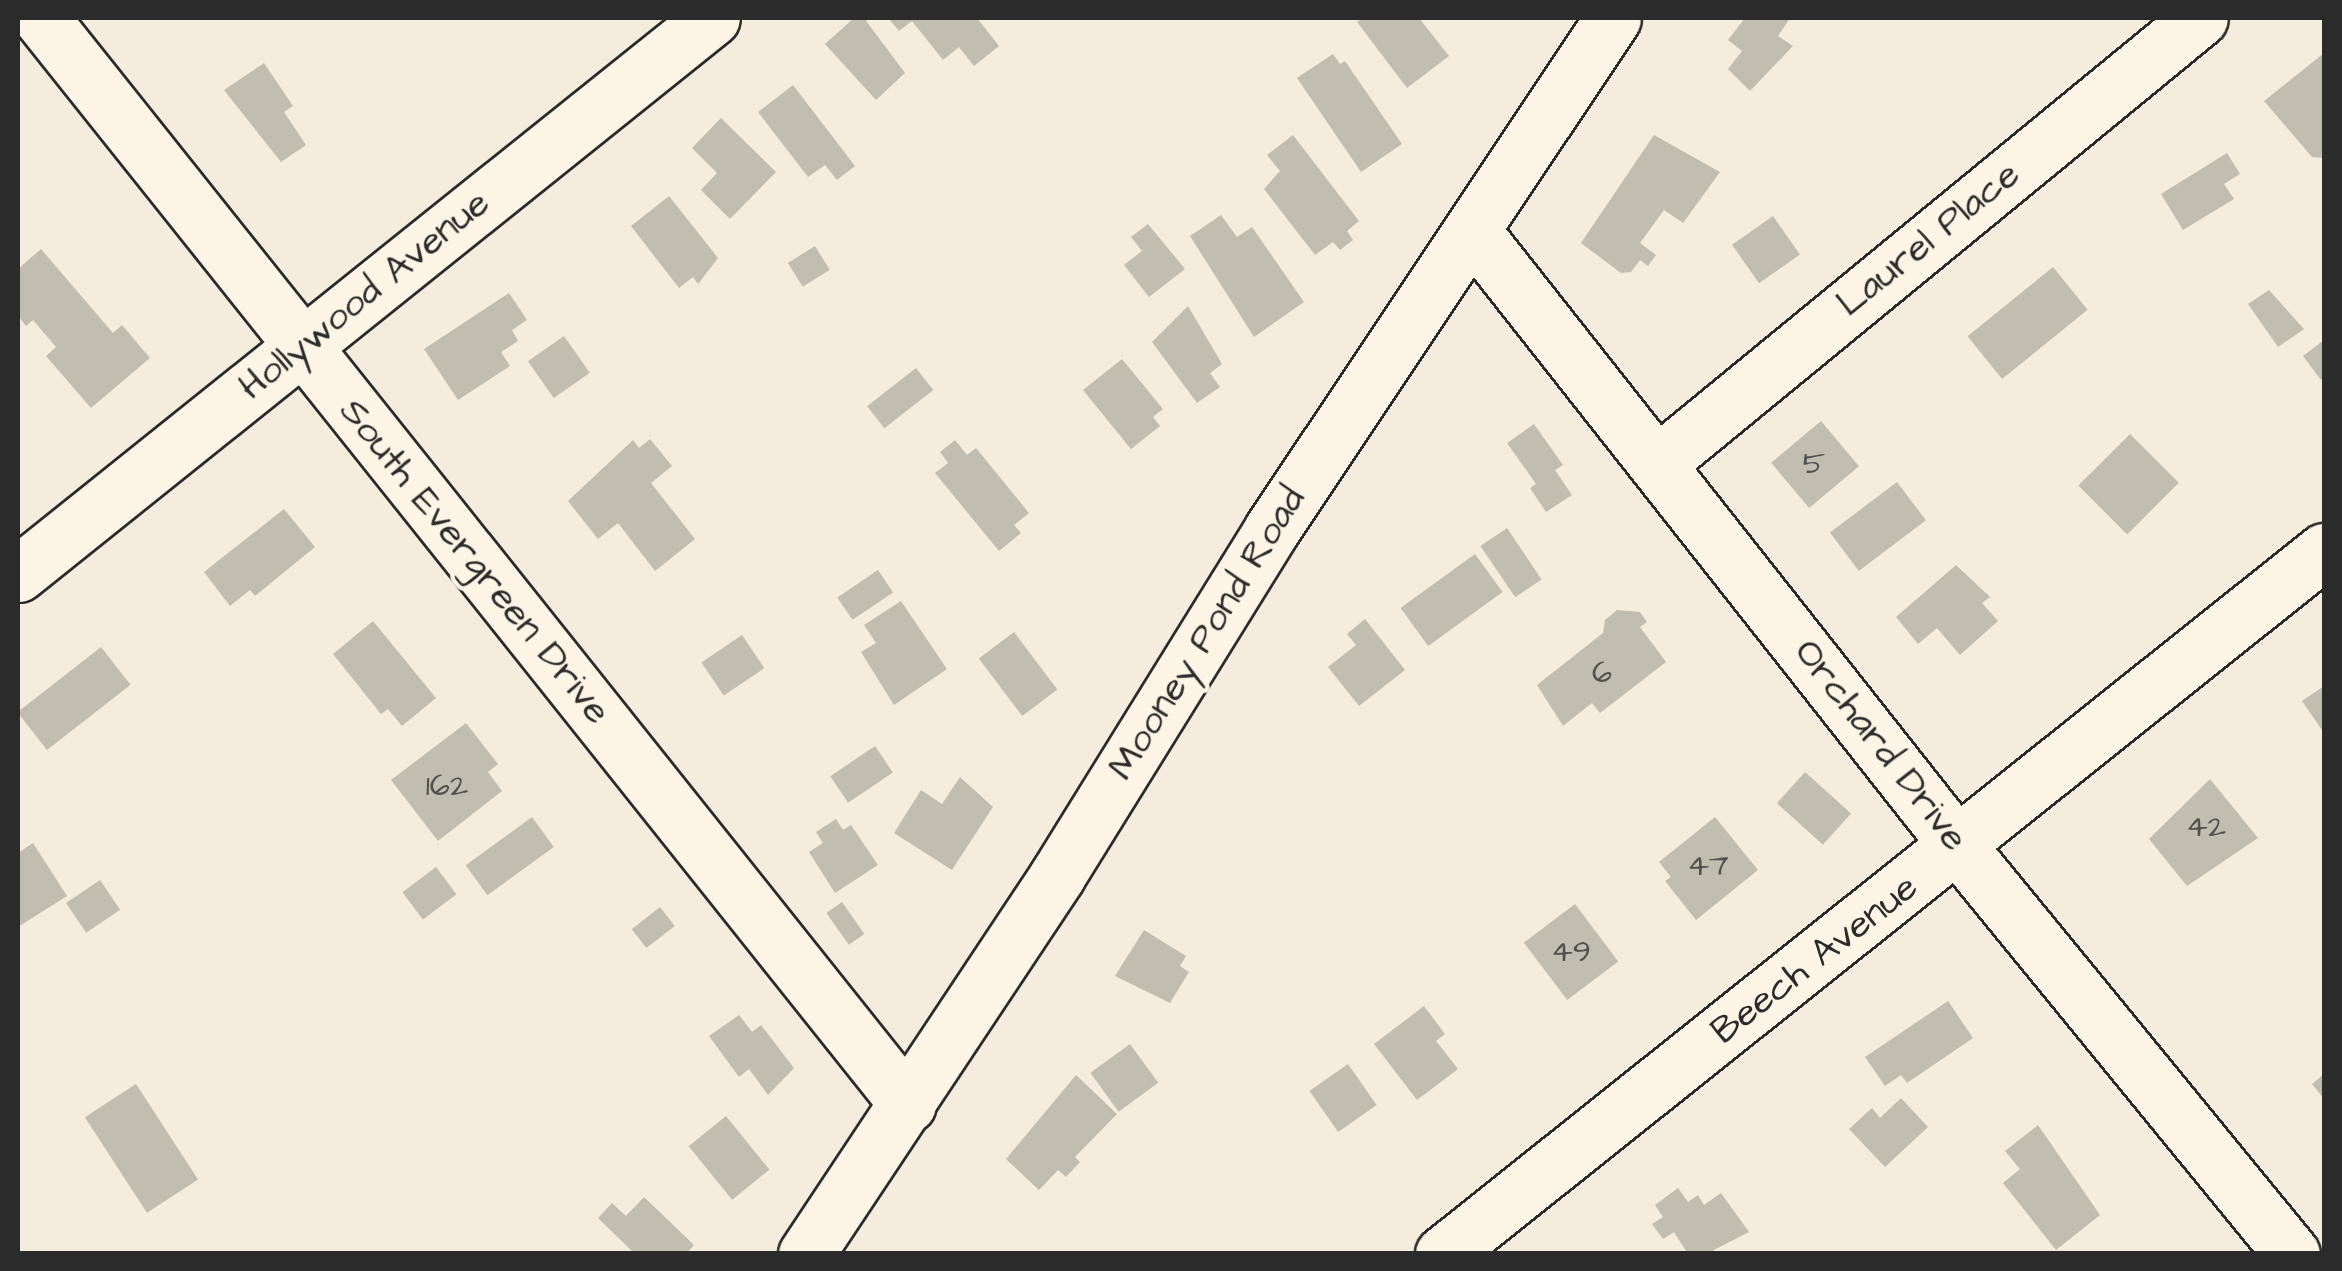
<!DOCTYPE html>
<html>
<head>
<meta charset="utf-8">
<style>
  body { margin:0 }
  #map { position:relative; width:2342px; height:1271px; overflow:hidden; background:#f4edde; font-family:"Architects Daughter",sans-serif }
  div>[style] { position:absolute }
  .building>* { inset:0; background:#c2bdb1; transform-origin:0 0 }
  .roads { filter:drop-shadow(2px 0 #2b2b2b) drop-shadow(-2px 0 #2b2b2b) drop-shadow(0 2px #2b2b2b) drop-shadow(0 -2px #2b2b2b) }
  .minor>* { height:55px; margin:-27.5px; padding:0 27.5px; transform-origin:27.5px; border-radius:27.5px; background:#fcf5e5 }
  span { translate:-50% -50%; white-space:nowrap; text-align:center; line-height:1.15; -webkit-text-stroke:9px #fcf5e5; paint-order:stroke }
  .number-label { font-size:32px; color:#51504c }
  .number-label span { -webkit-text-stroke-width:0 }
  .street-label { font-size:38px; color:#2b2b2b }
  .frame { position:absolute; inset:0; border:20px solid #2b2b2b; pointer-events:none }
</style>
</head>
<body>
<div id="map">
  <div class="building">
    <i style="clip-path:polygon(854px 18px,864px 18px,905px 73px,876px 100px,825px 44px)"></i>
    <i style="clip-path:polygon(888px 18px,977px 18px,999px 46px,974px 66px,959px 47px,943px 60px,912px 21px,899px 31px)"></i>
    <i style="clip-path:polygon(1363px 18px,1419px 18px,1449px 56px,1407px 88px,1357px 22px)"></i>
    <i style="clip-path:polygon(1745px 18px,1790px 18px,1778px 36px,1793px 46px,1750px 91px,1728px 69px,1742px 51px,1728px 40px)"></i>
    <i style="clip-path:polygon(2324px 53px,2324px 158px,2312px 157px,2264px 101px)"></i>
    <i style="clip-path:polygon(1333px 54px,1340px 64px,1345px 61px,1402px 144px,1361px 172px,1297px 78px)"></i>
    <i style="clip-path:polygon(264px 63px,293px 106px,284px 112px,306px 145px,281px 162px,224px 90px)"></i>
    <i style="clip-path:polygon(793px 85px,855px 166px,837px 180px,825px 165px,808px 177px,758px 112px)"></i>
    <i style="clip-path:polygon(721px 118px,776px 172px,730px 219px,701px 190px,717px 173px,692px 148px)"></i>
    <i style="clip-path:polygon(1293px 135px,1359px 221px,1347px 231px,1353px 240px,1340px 250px,1333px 242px,1315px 255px,1264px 189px,1280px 171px,1267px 155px)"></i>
    <i style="clip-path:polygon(1654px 135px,1720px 172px,1683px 223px,1664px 210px,1640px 243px,1656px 255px,1648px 266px,1640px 260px,1631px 272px,1621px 273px,1581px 243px)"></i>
    <i style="clip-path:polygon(2227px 153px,2240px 174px,2224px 184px,2234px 199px,2183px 230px,2161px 194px)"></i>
    <i style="clip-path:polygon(669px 196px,718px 258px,698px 284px,693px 277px,679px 288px,631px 226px)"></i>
    <i style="clip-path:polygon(1221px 215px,1237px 237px,1252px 227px,1304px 302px,1254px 337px,1190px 236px)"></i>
    <i style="left:1773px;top:216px;width:47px;height:50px;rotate:55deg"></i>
    <i style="clip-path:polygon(1148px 224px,1185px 269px,1149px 297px,1124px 265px,1142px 251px,1131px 237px)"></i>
    <i style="left:815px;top:246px;width:28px;height:32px;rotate:58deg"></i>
    <i style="clip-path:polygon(41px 249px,113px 333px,122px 325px,150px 358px,91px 408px,46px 356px,56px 347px,33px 320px,26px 326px,18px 316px,18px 269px)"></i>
    <i style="left:2053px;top:267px;width:55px;height:110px;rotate:51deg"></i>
    <i style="clip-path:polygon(2269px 290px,2304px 329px,2278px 347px,2248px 304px)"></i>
    <i style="clip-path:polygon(509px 293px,527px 320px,512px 330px,518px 341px,501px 352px,510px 366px,458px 400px,424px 349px)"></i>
    <i style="clip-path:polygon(1188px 306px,1222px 364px,1210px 373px,1220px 387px,1197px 403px,1152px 342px)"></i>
    <i style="left:564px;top:336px;width:45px;height:44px;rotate:55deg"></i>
    <i style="clip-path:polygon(2324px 340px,2324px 377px,2321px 380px,2303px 356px)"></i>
    <i style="clip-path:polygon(1122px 359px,1163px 409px,1153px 417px,1160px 426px,1131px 449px,1083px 390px)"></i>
    <i style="left:916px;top:368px;width:28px;height:62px;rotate:52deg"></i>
    <i style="left:1821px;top:421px;width:59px;height:65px;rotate:50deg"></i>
    <i style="clip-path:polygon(1534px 424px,1563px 465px,1555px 470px,1572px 495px,1546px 512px,1530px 488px,1536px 484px,1507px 443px)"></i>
    <i style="left:2130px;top:434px;width:69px;height:73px;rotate:45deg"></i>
    <i style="clip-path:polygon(650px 439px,672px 466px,651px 483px,695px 539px,655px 571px,618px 523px,598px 539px,568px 501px,633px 440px,639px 448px)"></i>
    <i style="clip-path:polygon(955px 440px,967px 455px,976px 448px,1029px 513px,1014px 525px,1021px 533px,999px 551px,935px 473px,948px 463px,940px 452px)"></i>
    <i style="left:1897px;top:482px;width:48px;height:84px;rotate:53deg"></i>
    <i style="clip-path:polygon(284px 509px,315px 547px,255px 596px,250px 590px,230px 606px,204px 572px)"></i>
    <i style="left:1507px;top:528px;width:62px;height:32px;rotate:56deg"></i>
    <i style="left:1475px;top:554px;width:47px;height:92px;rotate:54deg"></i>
    <i style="clip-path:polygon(1956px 565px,1990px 597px,1982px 603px,1998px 621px,1960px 655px,1937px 628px,1918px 644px,1896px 617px)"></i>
    <i style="left:878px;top:570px;width:27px;height:49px;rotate:56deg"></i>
    <i style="clip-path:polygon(901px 601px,947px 669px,894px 705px,861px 652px,876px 643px,864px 625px)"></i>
    <i style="clip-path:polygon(1617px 610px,1640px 612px,1647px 622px,1640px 627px,1666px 662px,1600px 713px,1592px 703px,1563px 726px,1537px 685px,1603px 633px,1605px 620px)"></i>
    <i style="clip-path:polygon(1365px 619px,1405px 670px,1359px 706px,1328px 667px,1356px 645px,1347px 634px)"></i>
    <i style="clip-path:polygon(373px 621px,436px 698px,402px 726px,388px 709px,381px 714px,333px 654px)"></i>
    <i style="left:1014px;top:632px;width:72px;height:44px;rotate:53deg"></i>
    <i style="left:742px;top:635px;width:40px;height:49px;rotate:56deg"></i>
    <i style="left:101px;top:647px;width:48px;height:106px;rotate:52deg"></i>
    <i style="clip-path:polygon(2324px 686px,2324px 733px,2302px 701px)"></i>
    <i style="clip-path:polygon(466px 723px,498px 764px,488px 772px,502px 791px,438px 841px,391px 780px)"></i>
    <i style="left:875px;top:746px;width:32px;height:54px;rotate:56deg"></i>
    <i style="left:1805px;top:772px;width:62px;height:42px;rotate:42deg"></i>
    <i style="clip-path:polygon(960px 777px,993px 807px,952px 870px,894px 833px,921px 790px,942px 804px)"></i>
    <i style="clip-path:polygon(2210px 779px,2258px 838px,2187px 886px,2149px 839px)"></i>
    <i style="left:532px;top:817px;width:37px;height:82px;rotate:54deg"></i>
    <i style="clip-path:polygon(1715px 817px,1758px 870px,1696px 920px,1665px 881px,1671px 877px,1659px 862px)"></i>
    <i style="clip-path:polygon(836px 819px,843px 830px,851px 825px,878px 865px,835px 893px,809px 852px,823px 843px,816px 832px)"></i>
    <i style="clip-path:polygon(33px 843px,67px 896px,18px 927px,18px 853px)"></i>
    <i style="left:436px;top:867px;width:34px;height:42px;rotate:53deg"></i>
    <i style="left:100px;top:880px;width:36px;height:41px;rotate:56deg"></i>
    <i style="left:842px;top:902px;width:39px;height:19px;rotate:55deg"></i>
    <i style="left:1575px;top:904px;width:72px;height:64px;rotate:53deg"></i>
    <i style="left:660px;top:907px;width:24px;height:36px;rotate:52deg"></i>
    <i style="clip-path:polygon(1144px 930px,1186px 956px,1180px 966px,1189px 972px,1170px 1003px,1115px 976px)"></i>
    <i style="clip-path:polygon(1948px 1001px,1973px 1038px,1907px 1083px,1901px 1075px,1885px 1086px,1865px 1057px)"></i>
    <i style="clip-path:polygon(1424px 1006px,1445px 1034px,1436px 1041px,1458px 1069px,1417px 1100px,1374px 1044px)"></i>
    <i style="clip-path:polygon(739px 1015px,752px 1032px,761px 1025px,794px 1068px,768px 1095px,749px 1069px,739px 1077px,709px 1036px)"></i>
    <i style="left:1130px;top:1044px;width:48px;height:49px;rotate:54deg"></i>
    <i style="left:1348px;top:1064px;width:50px;height:47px;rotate:55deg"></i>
    <i style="clip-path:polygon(2324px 1074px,2324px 1099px,2312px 1084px)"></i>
    <i style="clip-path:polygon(1076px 1075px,1117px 1114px,1075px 1157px,1080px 1162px,1066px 1177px,1058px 1170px,1039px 1190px,1006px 1159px)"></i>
    <i style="left:136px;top:1084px;width:114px;height:61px;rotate:57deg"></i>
    <i style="clip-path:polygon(1901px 1098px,1928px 1127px,1885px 1167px,1849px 1129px,1872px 1108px,1880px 1118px)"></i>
    <i style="left:726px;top:1116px;width:69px;height:48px;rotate:51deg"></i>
    <i style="clip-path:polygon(2038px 1125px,2100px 1215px,2056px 1250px,2003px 1183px,2020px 1169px,2005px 1151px)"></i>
    <i style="clip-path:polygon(1678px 1188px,1688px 1202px,1698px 1195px,1704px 1205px,1721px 1193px,1749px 1232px,1706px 1254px,1688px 1254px,1674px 1232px,1663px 1239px,1652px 1224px,1663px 1217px,1655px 1205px)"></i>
    <i style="clip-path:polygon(644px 1197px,694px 1245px,686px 1254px,635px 1254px,598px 1218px,612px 1203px,626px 1216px)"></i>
  </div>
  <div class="roads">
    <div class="minor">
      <i style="left:41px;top:18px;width:1390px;rotate:51.42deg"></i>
      <i style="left:1474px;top:233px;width:781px;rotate:51.71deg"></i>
      <i style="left:1958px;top:846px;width:527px;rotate:50.7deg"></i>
      <i style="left:1658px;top:463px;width:701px;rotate:-39.39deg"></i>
      <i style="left:18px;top:574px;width:889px;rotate:-38.7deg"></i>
      <i style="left:806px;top:1254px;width:454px;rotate:-56.4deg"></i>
      <i style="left:1057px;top:876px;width:408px;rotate:-58.2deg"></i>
      <i style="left:1272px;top:529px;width:614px;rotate:-56.28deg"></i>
      <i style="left:1443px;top:1254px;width:1127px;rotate:-38.59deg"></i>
    </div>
  </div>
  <div class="number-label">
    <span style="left:1814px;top:464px">5</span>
    <span style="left:1602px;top:673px">6</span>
    <span style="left:447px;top:786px">162</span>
    <span style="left:2206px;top:827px">42</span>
    <span style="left:1708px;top:866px">47</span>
    <span style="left:1571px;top:952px">49</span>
  </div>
  <div class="street-label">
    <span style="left:1929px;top:240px;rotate:-39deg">Laurel Place</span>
    <span style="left:365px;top:296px;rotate:-39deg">Hollywood Avenue</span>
    <span style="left:474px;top:562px;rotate:51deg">South Evergreen Drive</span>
    <span style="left:1208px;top:634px;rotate:-58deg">Mooney Pond Road</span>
    <span style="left:1880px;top:746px;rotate:52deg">Orchard Drive</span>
    <span style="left:1815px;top:960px;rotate:-38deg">Beech Avenue</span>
  </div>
  <div class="frame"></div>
</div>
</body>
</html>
